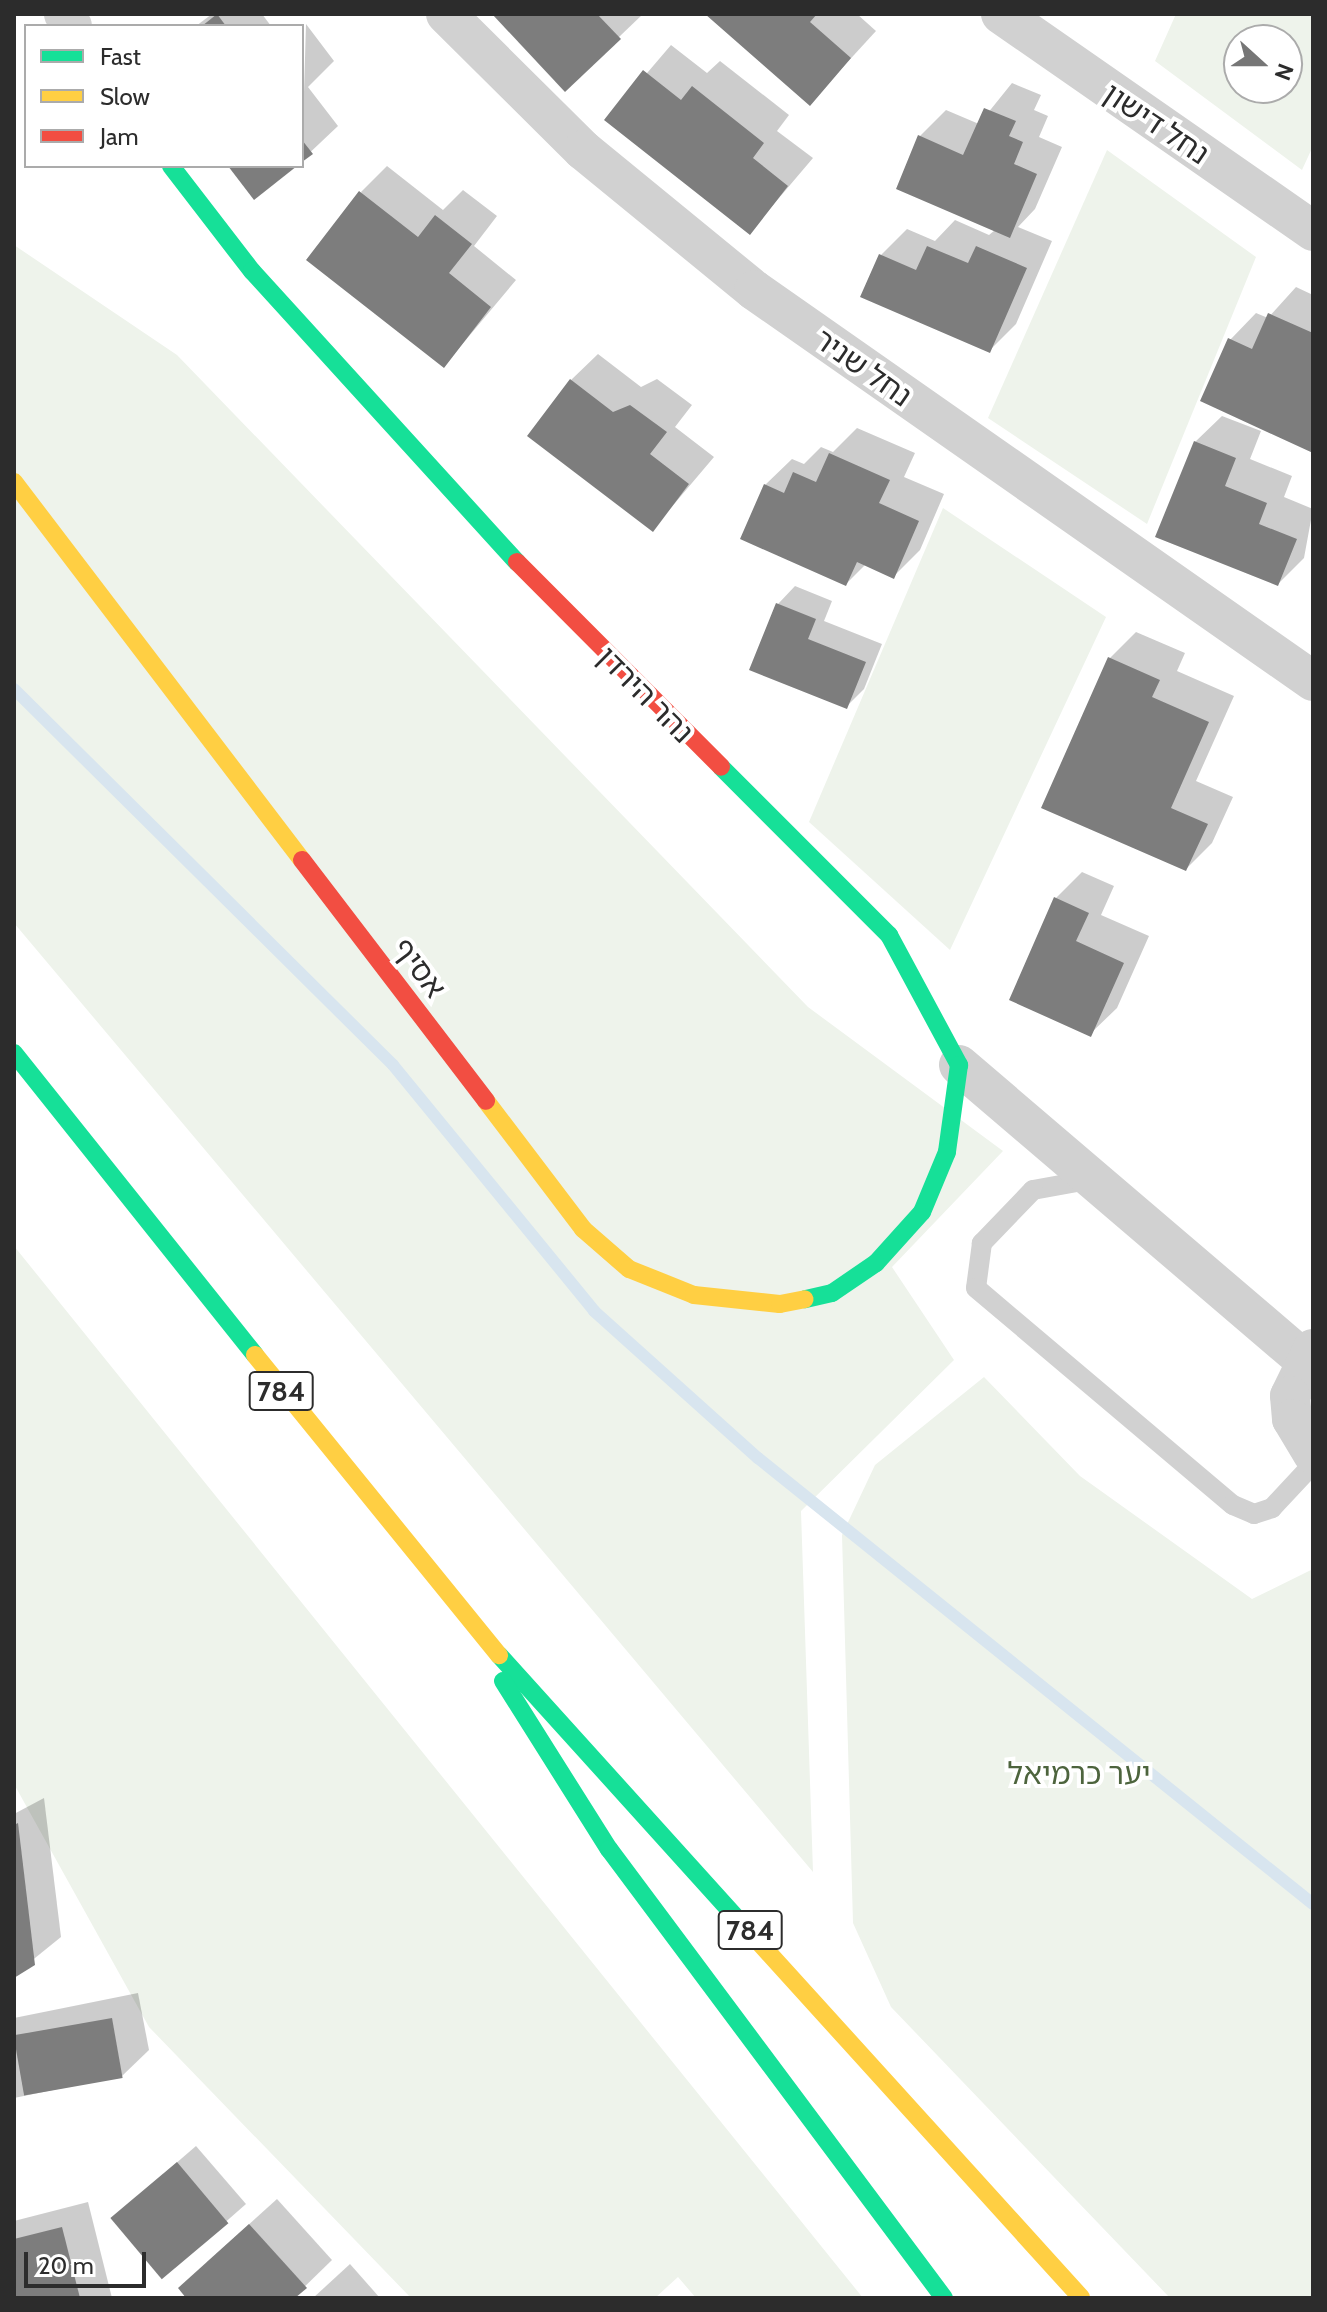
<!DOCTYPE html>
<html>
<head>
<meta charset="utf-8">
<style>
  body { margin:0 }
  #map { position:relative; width:1327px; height:2312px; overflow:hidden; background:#fff; font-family:Cabin,"Noto Sans Hebrew",sans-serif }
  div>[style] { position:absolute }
  .green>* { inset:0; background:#eef3eb }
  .shadow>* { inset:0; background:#0003 }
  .stream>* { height:12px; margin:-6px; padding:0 6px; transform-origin:6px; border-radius:6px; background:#d8e5ef }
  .building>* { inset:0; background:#7d7d7d; transform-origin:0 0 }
  .lane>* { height:20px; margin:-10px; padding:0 10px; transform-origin:10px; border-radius:10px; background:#d1d1d1 }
  .street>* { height:40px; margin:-20px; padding:0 20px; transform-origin:20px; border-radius:20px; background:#d1d1d1 }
  .fast>* { height:18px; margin:-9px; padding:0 9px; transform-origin:9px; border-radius:9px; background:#16e098 }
  .slow>* { height:18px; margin:-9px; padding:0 9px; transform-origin:9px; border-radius:9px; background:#ffcf43 }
  .jam>* { height:18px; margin:-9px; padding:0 9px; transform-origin:9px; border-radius:9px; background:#f24e42 }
  span { translate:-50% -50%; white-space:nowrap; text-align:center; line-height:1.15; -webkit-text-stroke:8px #fff; paint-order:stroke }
  .shield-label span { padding:2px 6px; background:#fff; border:2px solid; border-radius:6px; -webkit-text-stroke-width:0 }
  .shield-label { font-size:28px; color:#2c2c2c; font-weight:700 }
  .street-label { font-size:30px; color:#2c2c2c }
  .park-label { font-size:30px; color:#4d643d }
  .frame { position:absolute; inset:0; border:16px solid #2c2c2c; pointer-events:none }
  .legend { position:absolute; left:24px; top:24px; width:280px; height:144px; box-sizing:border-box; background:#fff; border:2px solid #ababab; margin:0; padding:10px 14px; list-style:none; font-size:24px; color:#2c2c2c }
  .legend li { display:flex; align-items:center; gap:16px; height:40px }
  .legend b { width:40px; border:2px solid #ababab }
  .north { position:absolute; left:1223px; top:24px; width:80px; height:80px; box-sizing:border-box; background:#fff; border:2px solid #ababab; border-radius:50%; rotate:111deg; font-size:22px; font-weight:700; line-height:32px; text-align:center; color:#2c2c2c }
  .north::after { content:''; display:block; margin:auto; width:28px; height:36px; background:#767676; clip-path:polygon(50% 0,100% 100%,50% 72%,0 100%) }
  .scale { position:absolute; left:24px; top:2252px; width:122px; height:36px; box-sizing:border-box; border:4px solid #2c2c2c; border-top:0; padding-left:10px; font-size:24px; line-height:28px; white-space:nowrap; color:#2c2c2c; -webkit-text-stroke:6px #fff; paint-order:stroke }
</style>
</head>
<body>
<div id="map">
  <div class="green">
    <i style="clip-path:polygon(evenodd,1176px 14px,1313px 14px,1313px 146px,1302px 170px,1155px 61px,1176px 14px,1239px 40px,1287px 40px,1287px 88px,1239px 88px,1239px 40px)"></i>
    <i style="clip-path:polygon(1107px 150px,1256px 257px,1147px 524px,988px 418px)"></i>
    <i style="clip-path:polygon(14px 245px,177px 355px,808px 1007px,1003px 1151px,892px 1267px,954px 1360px,801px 1511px,813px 1872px,14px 923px)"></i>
    <i style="clip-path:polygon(943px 508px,1106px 617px,950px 950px,809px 822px)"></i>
    <i style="clip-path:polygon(14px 1246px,863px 2298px,696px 2298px,678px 2277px,655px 2298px,411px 2298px,149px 2027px,14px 1784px)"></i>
    <i style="clip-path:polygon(984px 1377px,1080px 1476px,1252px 1599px,1313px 1569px,1313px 2298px,1170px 2298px,891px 2007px,853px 1923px,842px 1535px,875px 1465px)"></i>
  </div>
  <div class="shadow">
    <i style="clip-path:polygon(212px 14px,262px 14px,271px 26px,196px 26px)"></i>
    <i style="clip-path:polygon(495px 14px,643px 14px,619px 37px)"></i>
    <i style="clip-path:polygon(708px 14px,857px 14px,876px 31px,810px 103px)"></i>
    <i style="clip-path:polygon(306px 24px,334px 61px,308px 87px,338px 126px,302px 160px)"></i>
    <i style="clip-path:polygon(671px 45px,707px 73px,720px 61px,789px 115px,777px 131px,813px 158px,750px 232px,607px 120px)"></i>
    <i style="clip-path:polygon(1012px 83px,1041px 95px,1034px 110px,1048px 116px,1039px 137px,1062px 147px,1035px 209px,1018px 227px,1052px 241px,1016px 324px,990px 350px,881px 255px,907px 229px,935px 241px,955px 220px,989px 235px,995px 230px,920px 136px,946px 110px,979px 124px)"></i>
    <i style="clip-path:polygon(387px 166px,443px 210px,463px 190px,497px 216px,474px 246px,516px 280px,444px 366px,361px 192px)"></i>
    <i style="clip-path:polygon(1296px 287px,1313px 295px,1313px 450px,1230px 340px,1256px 313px,1268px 318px)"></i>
    <i style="clip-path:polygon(598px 354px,641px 387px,657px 379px,692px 405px,675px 427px,714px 457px,653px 529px,571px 380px)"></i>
    <i style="clip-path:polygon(1222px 416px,1261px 431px,1250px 459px,1292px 476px,1284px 497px,1313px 509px,1304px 558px,1278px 584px,1195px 442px)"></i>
    <i style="clip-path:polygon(857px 428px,915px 453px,904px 477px,944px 494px,920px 550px,894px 576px,866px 564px,846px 584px,765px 485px,792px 459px,804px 464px,821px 447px,833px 452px)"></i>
    <i style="clip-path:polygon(795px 586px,832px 601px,824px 621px,882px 644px,864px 689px,846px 707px,778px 604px)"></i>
    <i style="clip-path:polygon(1136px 632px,1185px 653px,1177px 671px,1234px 696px,1196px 781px,1233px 797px,1212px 843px,1186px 869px,1110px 658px)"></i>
    <i style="clip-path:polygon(1082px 872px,1114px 886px,1101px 915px,1149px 936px,1117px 1008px,1090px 1034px,1056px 898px)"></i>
    <i style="clip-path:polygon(44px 1798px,61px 1937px,14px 1975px,14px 1814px)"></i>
    <i style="clip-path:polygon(138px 1993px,149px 2050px,122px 2076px,14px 2098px,14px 2018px)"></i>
    <i style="clip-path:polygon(196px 2146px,246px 2204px,163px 2277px,131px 2202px)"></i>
    <i style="clip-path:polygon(277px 2199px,332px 2260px,293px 2298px,189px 2298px,207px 2262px)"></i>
    <i style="clip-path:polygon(88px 2202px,112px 2298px,14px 2298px,14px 2221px)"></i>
    <i style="clip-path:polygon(350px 2264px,380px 2298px,313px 2298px)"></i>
  </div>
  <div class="stream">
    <i style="left:14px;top:689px;width:534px;rotate:44.77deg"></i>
    <i style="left:393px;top:1065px;width:318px;rotate:50.7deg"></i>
    <i style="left:594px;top:1311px;width:220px;rotate:41.9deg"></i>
    <i style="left:758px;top:1458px;width:712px;rotate:38.79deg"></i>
  </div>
  <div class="building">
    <i style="clip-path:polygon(217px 14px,226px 26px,202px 26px)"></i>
    <i style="clip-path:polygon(492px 14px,597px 14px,621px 39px,565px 92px)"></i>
    <i style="clip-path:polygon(705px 14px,817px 14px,810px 22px,851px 58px,810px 106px)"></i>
    <i style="clip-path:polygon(643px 70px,681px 100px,692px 86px,764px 143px,753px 158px,788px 186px,750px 235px,604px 120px)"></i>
    <i style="clip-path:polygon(984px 108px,1016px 121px,1009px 136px,1023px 142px,1014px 164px,1037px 174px,1010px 238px,896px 189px,918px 135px,963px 155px)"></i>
    <i style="clip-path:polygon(302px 140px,313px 154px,302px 162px)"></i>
    <i style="clip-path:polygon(228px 166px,297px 166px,254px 200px)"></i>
    <i style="clip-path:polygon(359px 191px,418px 237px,435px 215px,472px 244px,449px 273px,491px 307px,444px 368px,306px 260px)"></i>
    <i style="clip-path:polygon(927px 246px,968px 263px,976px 246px,1027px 268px,990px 353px,860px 297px,879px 254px,916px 270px)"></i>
    <i style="clip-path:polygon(1268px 313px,1313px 333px,1313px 453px,1200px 401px,1228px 338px,1252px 349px)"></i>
    <i style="clip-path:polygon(570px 379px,613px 412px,630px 405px,667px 432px,650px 454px,689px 484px,653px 532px,527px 436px)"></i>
    <i style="clip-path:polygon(1194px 441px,1236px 458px,1225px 486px,1267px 503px,1259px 524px,1297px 539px,1278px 586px,1155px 537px)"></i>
    <i style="clip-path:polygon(829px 453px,890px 480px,879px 503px,919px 521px,894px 579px,857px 562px,846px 586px,740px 539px,764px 484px,784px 493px,793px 472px,816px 482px)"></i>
    <i style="clip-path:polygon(776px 603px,816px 619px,808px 639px,866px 662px,847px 709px,749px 670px)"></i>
    <i style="clip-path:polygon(1108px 657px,1160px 680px,1152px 697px,1209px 722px,1171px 808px,1208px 824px,1186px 871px,1041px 808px)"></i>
    <i style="clip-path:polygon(1054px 897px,1089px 913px,1076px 941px,1124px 963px,1091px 1037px,1009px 1000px)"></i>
    <i style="clip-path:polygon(18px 1823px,35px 1965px,14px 1978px,14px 1825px)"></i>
    <i style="left:112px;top:2018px;width:61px;height:100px;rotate:80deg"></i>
    <i style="left:177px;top:2162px;width:80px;height:87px;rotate:50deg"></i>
    <i style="clip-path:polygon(249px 2224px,307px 2288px,295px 2298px,186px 2298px,178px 2288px)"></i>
    <i style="clip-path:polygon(62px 2227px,80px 2298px,14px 2298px,14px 2239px)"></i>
  </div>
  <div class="lane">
    <i style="left:1088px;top:1180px;width:56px;rotate:169.7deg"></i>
    <i style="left:1033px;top:1190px;width:74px;rotate:133.9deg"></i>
    <i style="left:982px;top:1243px;width:45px;rotate:97.6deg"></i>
    <i style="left:976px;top:1288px;width:336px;rotate:40.2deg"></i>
    <i style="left:1233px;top:1505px;width:23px;rotate:23deg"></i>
    <i style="left:1254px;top:1514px;width:19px;rotate:-18deg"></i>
    <i style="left:1272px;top:1508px;width:60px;rotate:-47deg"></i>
  </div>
  <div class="street">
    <i style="left:64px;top:14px;width:14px;rotate:56deg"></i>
    <i style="left:446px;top:14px;width:193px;rotate:44.8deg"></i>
    <i style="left:583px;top:150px;width:221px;rotate:39.3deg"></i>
    <i style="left:754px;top:290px;width:682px;rotate:34.97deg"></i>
    <i style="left:1001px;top:14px;width:380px;rotate:34.8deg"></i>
    <i style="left:959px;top:1065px;width:454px;rotate:40.5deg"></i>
    <i style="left:1313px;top:1349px;width:52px;rotate:116.1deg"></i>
    <i style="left:1290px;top:1396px;width:23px;rotate:85deg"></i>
    <i style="left:1292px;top:1419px;width:41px;rotate:59deg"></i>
  </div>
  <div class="fast">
    <i style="left:171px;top:166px;width:133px;rotate:52.4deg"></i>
    <i style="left:252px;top:271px;width:394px;rotate:47.7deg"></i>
    <i style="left:721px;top:767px;width:238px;rotate:45deg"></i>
    <i style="left:889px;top:935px;width:148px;rotate:61.7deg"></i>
    <i style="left:959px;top:1065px;width:88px;rotate:97.9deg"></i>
    <i style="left:947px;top:1152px;width:65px;rotate:112.6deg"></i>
    <i style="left:922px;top:1212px;width:69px;rotate:132deg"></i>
    <i style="left:876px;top:1263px;width:53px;rotate:145.7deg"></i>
    <i style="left:832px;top:1293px;width:28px;rotate:167deg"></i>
    <i style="left:14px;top:1053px;width:386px;rotate:51.4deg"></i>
    <i style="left:499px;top:1655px;width:383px;rotate:47.9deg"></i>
    <i style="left:503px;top:1681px;width:199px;rotate:57.8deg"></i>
    <i style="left:609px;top:1849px;width:560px;rotate:53.27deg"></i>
  </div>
  <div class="slow">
    <i style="left:14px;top:482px;width:475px;rotate:52.7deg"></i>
    <i style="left:486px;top:1101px;width:161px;rotate:52.8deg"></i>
    <i style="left:583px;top:1229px;width:61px;rotate:41deg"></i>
    <i style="left:629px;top:1269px;width:70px;rotate:21.8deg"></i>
    <i style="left:694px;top:1295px;width:86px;rotate:6deg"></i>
    <i style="left:780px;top:1304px;width:25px;rotate:-11deg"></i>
    <i style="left:255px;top:1355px;width:387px;rotate:50.9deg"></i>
    <i style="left:756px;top:1939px;width:484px;rotate:47.8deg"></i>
  </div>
  <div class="jam">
    <i style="left:517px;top:562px;width:289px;rotate:45.1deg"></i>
    <i style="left:302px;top:860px;width:303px;rotate:52.6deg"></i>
  </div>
  <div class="shield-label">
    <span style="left:281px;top:1391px">784</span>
    <span style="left:750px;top:1930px">784</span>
  </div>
  <div class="street-label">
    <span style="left:1156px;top:124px;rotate:34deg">נחל דישון</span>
    <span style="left:863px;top:368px;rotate:35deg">נחל שניר</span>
    <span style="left:645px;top:695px;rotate:45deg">נהר הירדן</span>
    <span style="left:419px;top:968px;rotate:53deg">אסיף</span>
  </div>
  <div class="park-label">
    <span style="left:1079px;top:1774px">יער כרמיאל</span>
  </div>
  <div class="frame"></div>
  <ul class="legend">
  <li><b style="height:10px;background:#16e098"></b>Fast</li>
  <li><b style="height:10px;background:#ffcf43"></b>Slow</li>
  <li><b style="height:10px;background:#f24e42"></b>Jam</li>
  </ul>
  <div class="north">N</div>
  <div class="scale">20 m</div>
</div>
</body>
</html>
